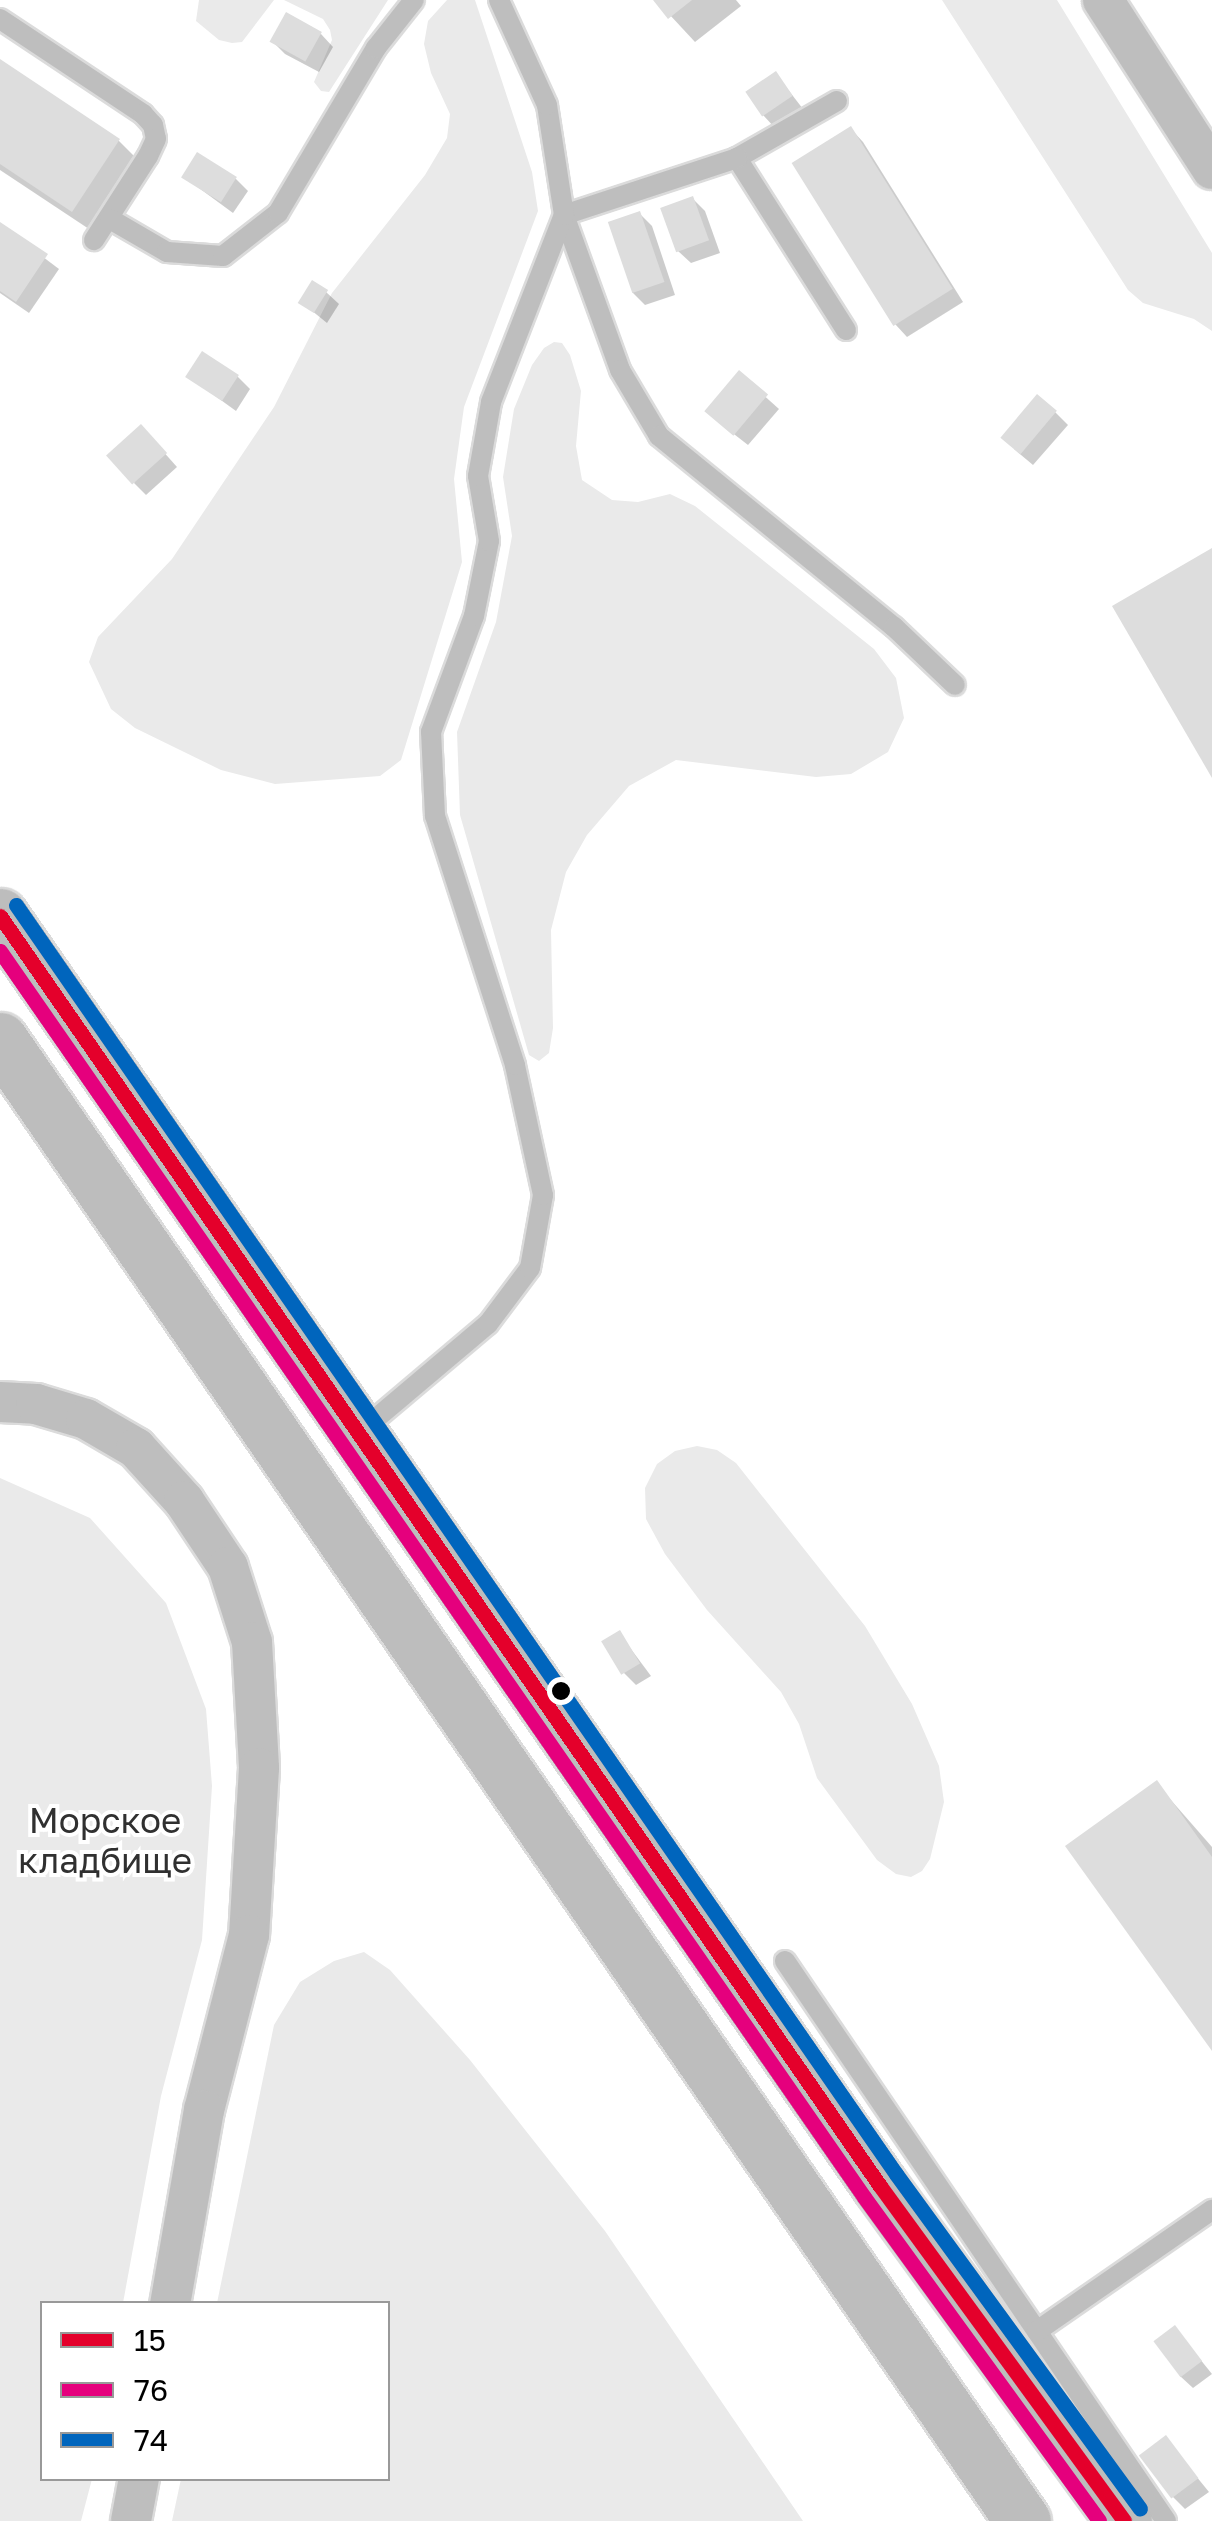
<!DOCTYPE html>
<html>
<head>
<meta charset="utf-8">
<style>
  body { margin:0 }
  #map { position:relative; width:1212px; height:2521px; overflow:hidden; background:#fff; font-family:"Golos Text",sans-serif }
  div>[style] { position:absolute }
  .green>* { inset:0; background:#eaeaea }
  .shadow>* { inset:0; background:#0003 }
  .building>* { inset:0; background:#ddd; transform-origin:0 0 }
  .roads { filter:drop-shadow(2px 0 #dbdbdb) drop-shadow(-2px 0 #dbdbdb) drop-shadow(0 2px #dbdbdb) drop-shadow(0 -2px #dbdbdb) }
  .lane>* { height:20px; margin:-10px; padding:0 10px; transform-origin:10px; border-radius:10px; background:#bebebe }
  .street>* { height:40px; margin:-20px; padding:0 20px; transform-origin:20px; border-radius:20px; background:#bebebe }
  .highway>* { height:55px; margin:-27.5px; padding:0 27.5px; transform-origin:27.5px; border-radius:27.5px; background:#bdbdbd }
  .bus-1>* { height:15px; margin:-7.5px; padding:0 7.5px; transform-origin:7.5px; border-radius:7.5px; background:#e4002b }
  .bus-2>* { height:15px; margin:-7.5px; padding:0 7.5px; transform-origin:7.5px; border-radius:7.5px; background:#e5007d }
  .bus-3>* { height:15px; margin:-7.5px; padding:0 7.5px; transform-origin:7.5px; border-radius:7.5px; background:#0065bd }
  .dots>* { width:28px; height:28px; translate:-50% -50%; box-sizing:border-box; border:5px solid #fff; border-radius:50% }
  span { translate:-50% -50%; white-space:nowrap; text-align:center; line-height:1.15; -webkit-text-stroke:8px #fff; paint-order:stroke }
  .park-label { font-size:35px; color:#303030 }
  .legend { position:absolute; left:40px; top:2301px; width:350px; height:180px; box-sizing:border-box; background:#fff; border:2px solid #999; margin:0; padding:12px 18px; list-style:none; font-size:30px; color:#000 }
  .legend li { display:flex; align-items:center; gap:20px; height:50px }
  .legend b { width:50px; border:2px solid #999 }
</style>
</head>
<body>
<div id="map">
  <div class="green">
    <i style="clip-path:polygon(199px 0,274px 0,242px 42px,232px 43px,219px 40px,196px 21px)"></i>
    <i style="clip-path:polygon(284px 0,388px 0,329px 92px,321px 91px,314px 82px,332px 40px,330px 30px,323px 19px)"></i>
    <i style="clip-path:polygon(447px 0,475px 0,532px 172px,538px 211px,464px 407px,454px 479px,462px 562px,401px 760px,380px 776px,275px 784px,221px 770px,135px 728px,111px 709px,89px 662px,98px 637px,172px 559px,274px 407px,332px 293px,425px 175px,447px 138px,450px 114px,431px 73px,424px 44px,428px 21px)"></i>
    <i style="clip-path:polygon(942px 0,1057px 0,1212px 253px,1212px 331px,1194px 319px,1143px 303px,1128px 290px)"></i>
    <i style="clip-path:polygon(554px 342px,562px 343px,570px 355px,581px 391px,576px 446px,582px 480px,612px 500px,638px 502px,670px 494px,695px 506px,874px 649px,896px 678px,904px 718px,888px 752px,851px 774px,816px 777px,676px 760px,629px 786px,587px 835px,566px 872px,551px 930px,553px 1028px,549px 1053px,539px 1061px,529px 1055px,460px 815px,457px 732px,496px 622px,512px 536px,503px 477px,514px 409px,532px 365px,544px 348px)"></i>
    <i style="clip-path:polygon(697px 1446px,717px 1450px,736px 1463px,865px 1626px,912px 1704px,939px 1766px,944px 1802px,930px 1859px,922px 1871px,911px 1877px,896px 1874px,877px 1860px,817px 1778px,799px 1724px,781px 1692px,707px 1610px,665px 1554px,646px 1519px,645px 1488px,657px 1464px,675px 1451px)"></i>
    <i style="clip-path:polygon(0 1478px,90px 1518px,166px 1603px,206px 1709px,212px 1786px,202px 1940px,161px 2096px,123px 2303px,42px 2304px,42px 2478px,92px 2479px,81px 2521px,0 2521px)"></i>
    <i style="clip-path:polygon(364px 1952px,390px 1970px,470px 2060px,605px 2231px,803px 2521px,172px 2521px,181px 2479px,388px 2478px,388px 2304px,217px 2303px,274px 2025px,300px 1982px,334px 1961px)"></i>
  </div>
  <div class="shadow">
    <i style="clip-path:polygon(656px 0,736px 0,741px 6px,695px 42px)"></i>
    <i style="clip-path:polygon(321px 34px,333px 47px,319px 72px,285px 54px,272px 41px)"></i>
    <i style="clip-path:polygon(0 62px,119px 141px,144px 166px,98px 235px,0 170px)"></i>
    <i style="clip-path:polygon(776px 74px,803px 109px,775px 128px,763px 115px)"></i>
    <i style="clip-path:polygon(851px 129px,863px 142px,963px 302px,907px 337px,895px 324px)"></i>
    <i style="clip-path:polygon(184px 177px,236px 179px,248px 191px,233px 213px)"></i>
    <i style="clip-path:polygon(693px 199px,705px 211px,720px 253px,691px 263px,678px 251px)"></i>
    <i style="clip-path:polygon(640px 214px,652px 226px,675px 295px,645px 305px,632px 292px)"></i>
    <i style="clip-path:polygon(2px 226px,59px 269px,29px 313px,0 293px)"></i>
    <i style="clip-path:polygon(326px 292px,339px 304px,327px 323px,301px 302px)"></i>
    <i style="clip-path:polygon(740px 374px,779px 409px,748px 445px,721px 424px)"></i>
    <i style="clip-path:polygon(237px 376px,250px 389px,236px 411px,189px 377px)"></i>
    <i style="clip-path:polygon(1055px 412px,1068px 425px,1033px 465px,1014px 449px)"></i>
    <i style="clip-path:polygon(153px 440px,177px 467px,146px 495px,134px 483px)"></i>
    <i style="clip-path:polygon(619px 1633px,651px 1676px,636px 1685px,624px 1673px)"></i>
    <i style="clip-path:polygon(1156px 1783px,1212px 1847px,1212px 2046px)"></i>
    <i style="clip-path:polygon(1175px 2328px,1212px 2374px,1193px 2388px,1180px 2376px)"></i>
    <i style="clip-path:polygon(1165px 2438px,1209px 2492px,1185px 2509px,1173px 2497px)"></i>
  </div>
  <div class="building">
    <i style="clip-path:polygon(653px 0,692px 0,668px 19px)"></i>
    <i style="left:286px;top:12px;width:41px;height:34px;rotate:29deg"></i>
    <i style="clip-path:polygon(0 59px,120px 139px,72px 212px,0 164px)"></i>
    <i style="left:776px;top:71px;width:30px;height:37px;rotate:56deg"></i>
    <i style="left:851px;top:126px;width:192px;height:70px;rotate:58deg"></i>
    <i style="left:197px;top:152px;width:47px;height:30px;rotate:32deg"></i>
    <i style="left:693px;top:196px;width:47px;height:35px;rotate:70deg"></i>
    <i style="left:640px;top:211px;width:75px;height:34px;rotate:71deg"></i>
    <i style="clip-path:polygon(0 222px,48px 254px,16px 302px,0 291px)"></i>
    <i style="left:312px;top:280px;width:19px;height:27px;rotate:32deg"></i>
    <i style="left:202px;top:351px;width:44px;height:31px;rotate:33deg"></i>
    <i style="left:739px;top:370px;width:38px;height:54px;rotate:40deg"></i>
    <i style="left:1037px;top:394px;width:26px;height:57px;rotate:40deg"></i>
    <i style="left:141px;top:424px;width:39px;height:47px;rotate:48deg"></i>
    <i style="clip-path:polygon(1212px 548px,1212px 778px,1112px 606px)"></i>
    <i style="left:620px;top:1630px;width:39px;height:22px;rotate:59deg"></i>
    <i style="clip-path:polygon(1157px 1780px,1212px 1857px,1212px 2051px,1065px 1846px)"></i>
    <i style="left:1175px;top:2325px;width:45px;height:27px;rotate:53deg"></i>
    <i style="left:1166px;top:2435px;width:54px;height:34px;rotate:53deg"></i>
  </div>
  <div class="roads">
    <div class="lane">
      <i style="left:0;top:19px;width:172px;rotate:33.6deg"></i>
      <i style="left:143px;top:114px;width:15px;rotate:48deg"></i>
      <i style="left:153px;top:125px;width:14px;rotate:78deg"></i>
      <i style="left:156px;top:139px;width:19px;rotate:115deg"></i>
      <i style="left:148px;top:156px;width:100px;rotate:122.7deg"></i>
      <i style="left:737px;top:158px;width:115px;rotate:-29.7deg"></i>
      <i style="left:110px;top:219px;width:66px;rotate:30.1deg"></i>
      <i style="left:167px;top:252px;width:56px;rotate:4.1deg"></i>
      <i style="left:223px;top:256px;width:70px;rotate:-38deg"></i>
      <i style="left:278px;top:213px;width:192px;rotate:-59.3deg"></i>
      <i style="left:376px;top:48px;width:61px;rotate:-51.6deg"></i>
      <i style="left:846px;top:330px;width:204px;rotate:-122.4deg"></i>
      <i style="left:737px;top:158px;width:182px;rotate:161.8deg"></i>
      <i style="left:564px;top:215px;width:165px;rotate:70.1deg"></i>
      <i style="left:620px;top:370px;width:77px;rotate:59.4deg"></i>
      <i style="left:659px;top:436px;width:303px;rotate:39.1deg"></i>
      <i style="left:894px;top:627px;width:84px;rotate:43.6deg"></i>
      <i style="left:360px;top:1432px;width:167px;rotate:-40.2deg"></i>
      <i style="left:488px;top:1324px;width:70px;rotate:-53.1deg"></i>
      <i style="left:530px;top:1268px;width:74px;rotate:-79.9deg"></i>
      <i style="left:543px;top:1195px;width:133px;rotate:-102.2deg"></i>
      <i style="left:515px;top:1065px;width:262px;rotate:-107.8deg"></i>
      <i style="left:435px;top:816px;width:84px;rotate:-92.7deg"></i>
      <i style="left:431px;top:732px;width:124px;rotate:-69.7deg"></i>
      <i style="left:474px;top:616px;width:76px;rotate:-78.7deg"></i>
      <i style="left:489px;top:541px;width:66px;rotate:-99.6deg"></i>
      <i style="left:478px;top:476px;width:75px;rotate:-80deg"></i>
      <i style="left:491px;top:402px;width:201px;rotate:-68.7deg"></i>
      <i style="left:564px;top:215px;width:111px;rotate:-98.8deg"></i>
      <i style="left:547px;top:105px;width:115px;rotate:-114.6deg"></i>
      <i style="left:785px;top:1961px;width:677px;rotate:55.77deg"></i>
      <i style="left:1037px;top:2331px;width:213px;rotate:-34.7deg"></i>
    </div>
    <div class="street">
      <i style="left:1103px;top:0;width:201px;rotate:57.2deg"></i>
      <i style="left:0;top:1402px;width:36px;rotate:3deg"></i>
      <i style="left:36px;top:1404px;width:52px;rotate:16.7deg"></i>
      <i style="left:86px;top:1419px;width:58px;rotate:30.1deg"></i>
      <i style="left:136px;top:1448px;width:72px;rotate:47.8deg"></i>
      <i style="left:184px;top:1501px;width:79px;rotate:56.3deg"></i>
      <i style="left:228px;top:1567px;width:79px;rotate:72.3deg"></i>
      <i style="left:252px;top:1642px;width:126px;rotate:86.8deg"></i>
      <i style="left:259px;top:1768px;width:167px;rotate:93.4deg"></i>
      <i style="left:249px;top:1935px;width:181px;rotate:104.4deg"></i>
      <i style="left:204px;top:2110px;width:197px;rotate:99.9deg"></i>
      <i style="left:131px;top:2521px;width:44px;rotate:-79.5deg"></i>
    </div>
    <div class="highway">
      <i style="left:0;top:916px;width:1545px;rotate:55.28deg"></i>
      <i style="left:880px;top:2186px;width:414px;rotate:53.9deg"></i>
      <i style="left:0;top:1040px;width:1800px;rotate:55.37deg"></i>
    </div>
  </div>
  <div class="bus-1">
    <i style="left:0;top:916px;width:1545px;rotate:55.28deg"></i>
    <i style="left:880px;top:2186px;width:414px;rotate:53.9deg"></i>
  </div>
  <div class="bus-2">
    <i style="left:0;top:951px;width:1516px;rotate:55.26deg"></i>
    <i style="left:864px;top:2197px;width:400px;rotate:54deg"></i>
  </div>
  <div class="bus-3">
    <i style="left:16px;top:905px;width:1544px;rotate:55.26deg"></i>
    <i style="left:896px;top:2174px;width:414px;rotate:53.9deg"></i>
  </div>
  <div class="dots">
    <i style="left:561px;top:1691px;background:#000"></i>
  </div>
  <div class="park-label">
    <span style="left:105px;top:1840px">Морское<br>кладбище</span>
  </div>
  <ul class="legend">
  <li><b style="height:12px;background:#e4002b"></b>15</li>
  <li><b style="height:12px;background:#e5007d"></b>76</li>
  <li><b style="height:12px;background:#0065bd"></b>74</li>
  </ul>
</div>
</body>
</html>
